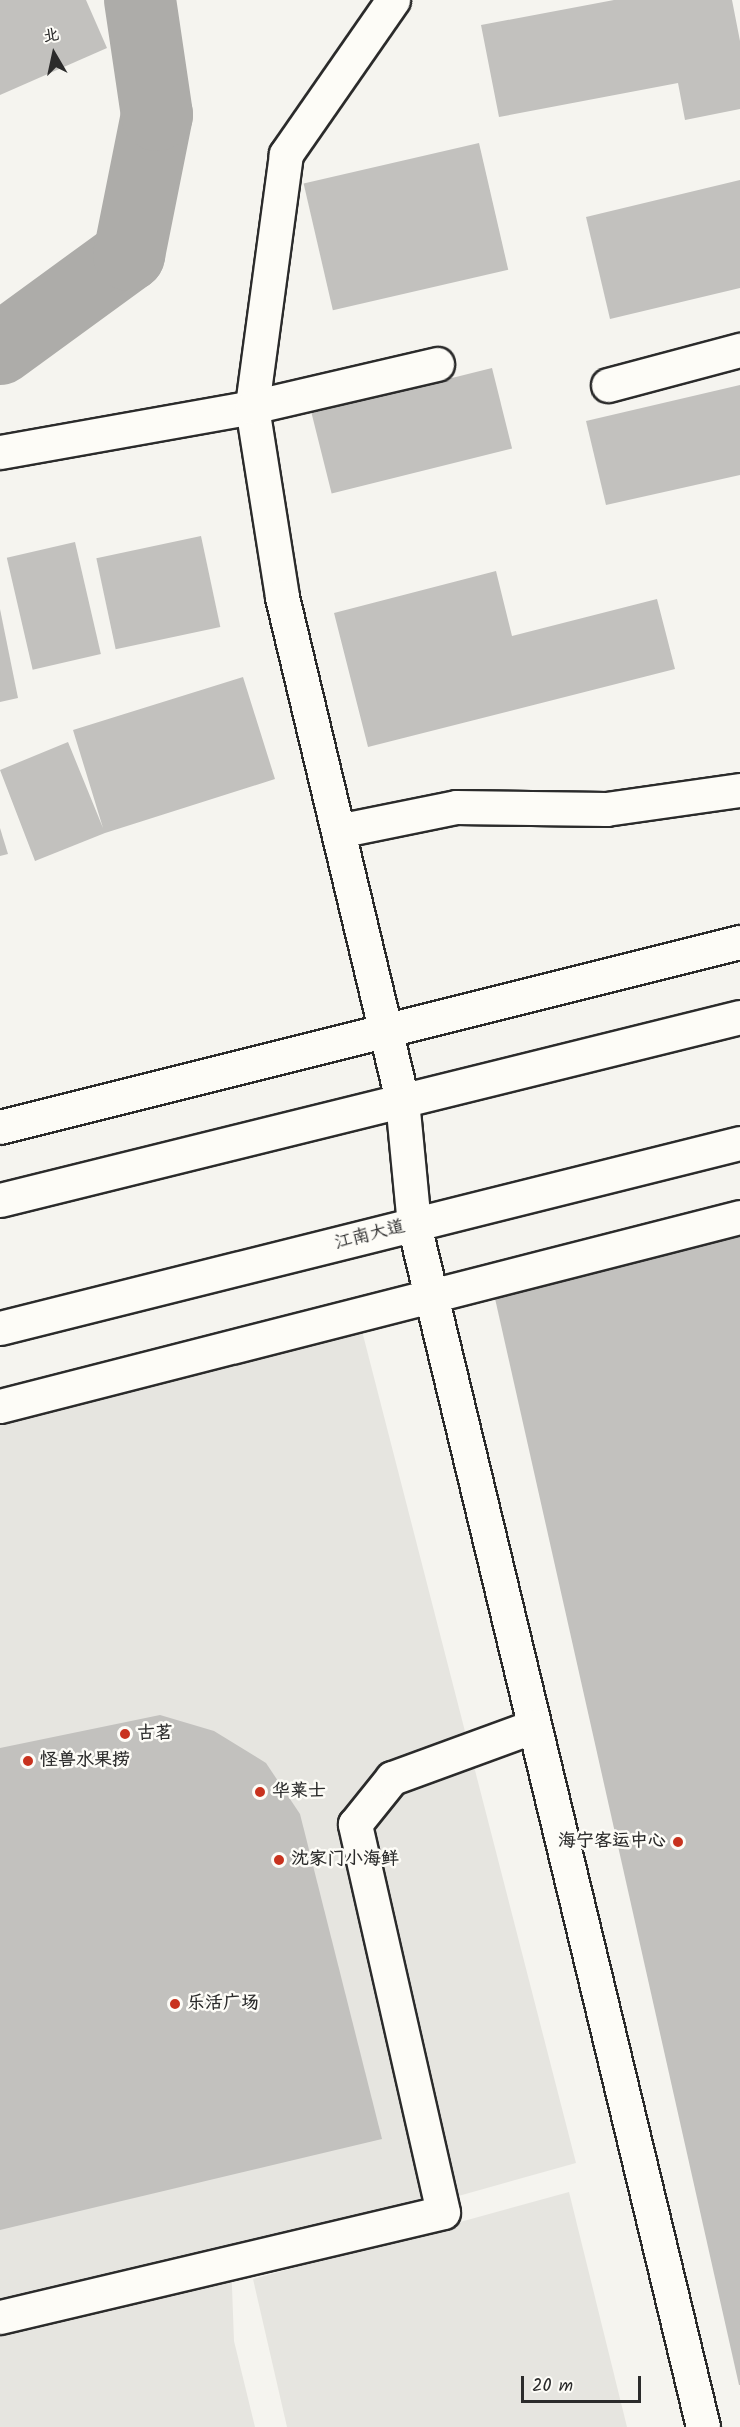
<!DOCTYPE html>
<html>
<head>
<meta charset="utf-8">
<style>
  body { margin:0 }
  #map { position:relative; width:740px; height:2427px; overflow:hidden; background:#f5f4ef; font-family:Kalam,"LXGW WenKai TC",sans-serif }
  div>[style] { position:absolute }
  .built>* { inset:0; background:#e6e5e0 }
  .river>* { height:72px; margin:-36px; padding:0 36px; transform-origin:36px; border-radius:36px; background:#adaca9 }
  .building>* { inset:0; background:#c2c1be; transform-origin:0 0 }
  .roads { filter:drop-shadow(2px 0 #2b2b2b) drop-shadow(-2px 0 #2b2b2b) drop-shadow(0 2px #2b2b2b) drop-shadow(0 -2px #2b2b2b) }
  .minor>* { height:33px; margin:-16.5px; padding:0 16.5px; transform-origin:16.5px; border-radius:16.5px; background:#fdfcf7 }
  .highway>* { height:33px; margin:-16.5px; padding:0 16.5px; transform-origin:16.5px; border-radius:16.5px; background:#fdfcf7 }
  .dots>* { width:16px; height:16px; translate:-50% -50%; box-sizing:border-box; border:3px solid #fdfcf7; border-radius:50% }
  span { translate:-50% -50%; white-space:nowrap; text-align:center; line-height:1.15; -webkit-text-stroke:5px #fdfcf7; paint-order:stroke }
  .street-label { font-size:18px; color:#2b2b2b }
  .poi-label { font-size:18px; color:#2b2b2b; font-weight:700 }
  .left { translate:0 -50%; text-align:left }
  .right { translate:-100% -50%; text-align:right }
  .north { position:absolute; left:24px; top:24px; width:60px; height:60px; -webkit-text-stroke:4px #fdfcf7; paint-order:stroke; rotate:351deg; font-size:16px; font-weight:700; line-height:24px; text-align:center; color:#2b2b2b }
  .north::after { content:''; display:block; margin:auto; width:21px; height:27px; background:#2b2b2b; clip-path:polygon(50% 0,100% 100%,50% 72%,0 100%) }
  .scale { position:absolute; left:521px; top:2376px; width:120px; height:27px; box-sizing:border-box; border:3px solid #2b2b2b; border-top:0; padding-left:8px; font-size:18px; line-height:21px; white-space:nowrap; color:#2b2b2b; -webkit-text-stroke:4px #fdfcf7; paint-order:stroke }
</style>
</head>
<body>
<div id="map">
  <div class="built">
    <i style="clip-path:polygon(361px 1327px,576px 2163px,231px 2260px,234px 2341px,255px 2427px,0 2427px,0 1419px)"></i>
    <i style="clip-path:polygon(569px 2192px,627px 2427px,287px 2427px,253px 2279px)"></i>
  </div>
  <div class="river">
    <i style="left:0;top:349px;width:160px;rotate:-36.1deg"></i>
    <i style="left:129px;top:255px;width:143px;rotate:-78.7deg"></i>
    <i style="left:157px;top:115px;width:116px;rotate:-98.4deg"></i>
  </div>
  <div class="building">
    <i style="clip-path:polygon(0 0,86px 0,107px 48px,0 95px)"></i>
    <i style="clip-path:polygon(614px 0,732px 0,740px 41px,740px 109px,685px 120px,678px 83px,499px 117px,481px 25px)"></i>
    <i style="left:479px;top:143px;width:130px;height:180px;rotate:77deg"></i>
    <i style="clip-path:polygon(740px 180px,740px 288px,610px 319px,586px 217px)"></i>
    <i style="left:492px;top:368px;width:83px;height:186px;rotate:76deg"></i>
    <i style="clip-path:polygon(740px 385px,740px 475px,606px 505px,586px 421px)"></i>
    <i style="left:201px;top:536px;width:93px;height:107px;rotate:78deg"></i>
    <i style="left:75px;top:542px;width:115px;height:70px;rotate:77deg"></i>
    <i style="clip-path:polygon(496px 571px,512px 636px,657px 599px,675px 669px,368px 747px,334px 613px)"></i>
    <i style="clip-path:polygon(0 609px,18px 698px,0 702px)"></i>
    <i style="clip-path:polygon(243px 677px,275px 779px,105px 833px,35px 861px,0 770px,68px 742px,103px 828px,73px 730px)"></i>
    <i style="clip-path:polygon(0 828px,8px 854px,0 856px)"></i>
    <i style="clip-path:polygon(740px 1229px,740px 2385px,739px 2385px,494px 1294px)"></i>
    <i style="clip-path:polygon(160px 1715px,214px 1731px,266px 1763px,300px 1814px,382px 2139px,0 2230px,0 1748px)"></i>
  </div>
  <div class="roads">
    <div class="minor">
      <i style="left:393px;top:0;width:188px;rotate:124.8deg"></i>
      <i style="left:286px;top:154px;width:255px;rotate:97.7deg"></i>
      <i style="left:252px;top:407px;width:192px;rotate:81deg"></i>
      <i style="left:282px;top:597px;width:517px;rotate:76.58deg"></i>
      <i style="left:402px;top:1100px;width:126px;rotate:84.5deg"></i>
      <i style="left:414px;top:1225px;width:1236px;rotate:76.48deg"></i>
      <i style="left:608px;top:385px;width:137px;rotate:-14.9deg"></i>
      <i style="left:0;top:452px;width:256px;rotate:-10.1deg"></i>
      <i style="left:252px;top:407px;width:190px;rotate:-13.1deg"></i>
      <i style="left:338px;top:831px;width:120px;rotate:-11.5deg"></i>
      <i style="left:456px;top:807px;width:150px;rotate:0.8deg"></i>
      <i style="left:606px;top:809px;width:135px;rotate:-8.1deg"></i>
      <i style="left:0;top:1127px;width:763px;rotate:-14.04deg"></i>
      <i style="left:0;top:1406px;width:764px;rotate:-14.33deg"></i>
      <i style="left:0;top:2317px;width:455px;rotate:-13.3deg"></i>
      <i style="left:443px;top:2212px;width:398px;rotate:-102.8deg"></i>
      <i style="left:355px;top:1824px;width:59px;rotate:-51.2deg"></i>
      <i style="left:392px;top:1778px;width:151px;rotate:-20.1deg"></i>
    </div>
    <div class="highway">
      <i style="left:0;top:1200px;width:762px;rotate:-13.89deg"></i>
      <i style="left:0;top:1328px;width:763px;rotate:-14.04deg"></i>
    </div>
  </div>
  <div class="dots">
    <i style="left:125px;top:1734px;background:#c8321e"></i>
    <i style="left:28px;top:1761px;background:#c8321e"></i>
    <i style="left:260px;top:1792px;background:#c8321e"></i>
    <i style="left:678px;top:1842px;background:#c8321e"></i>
    <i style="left:279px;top:1860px;background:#c8321e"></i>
    <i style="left:175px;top:2004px;background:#c8321e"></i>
  </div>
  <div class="street-label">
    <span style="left:370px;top:1236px;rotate:-14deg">江南大道</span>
  </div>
  <div class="poi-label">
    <span class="left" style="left:137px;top:1734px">古茗</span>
    <span class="left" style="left:40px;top:1761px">怪兽水果捞</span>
    <span class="left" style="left:272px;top:1792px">华莱士</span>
    <span class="right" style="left:666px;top:1842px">海宁客运中心</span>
    <span class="left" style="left:291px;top:1860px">沈家门小海鲜</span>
    <span class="left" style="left:187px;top:2004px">乐活广场</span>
  </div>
  <div class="north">北</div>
  <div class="scale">20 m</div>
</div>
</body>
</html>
